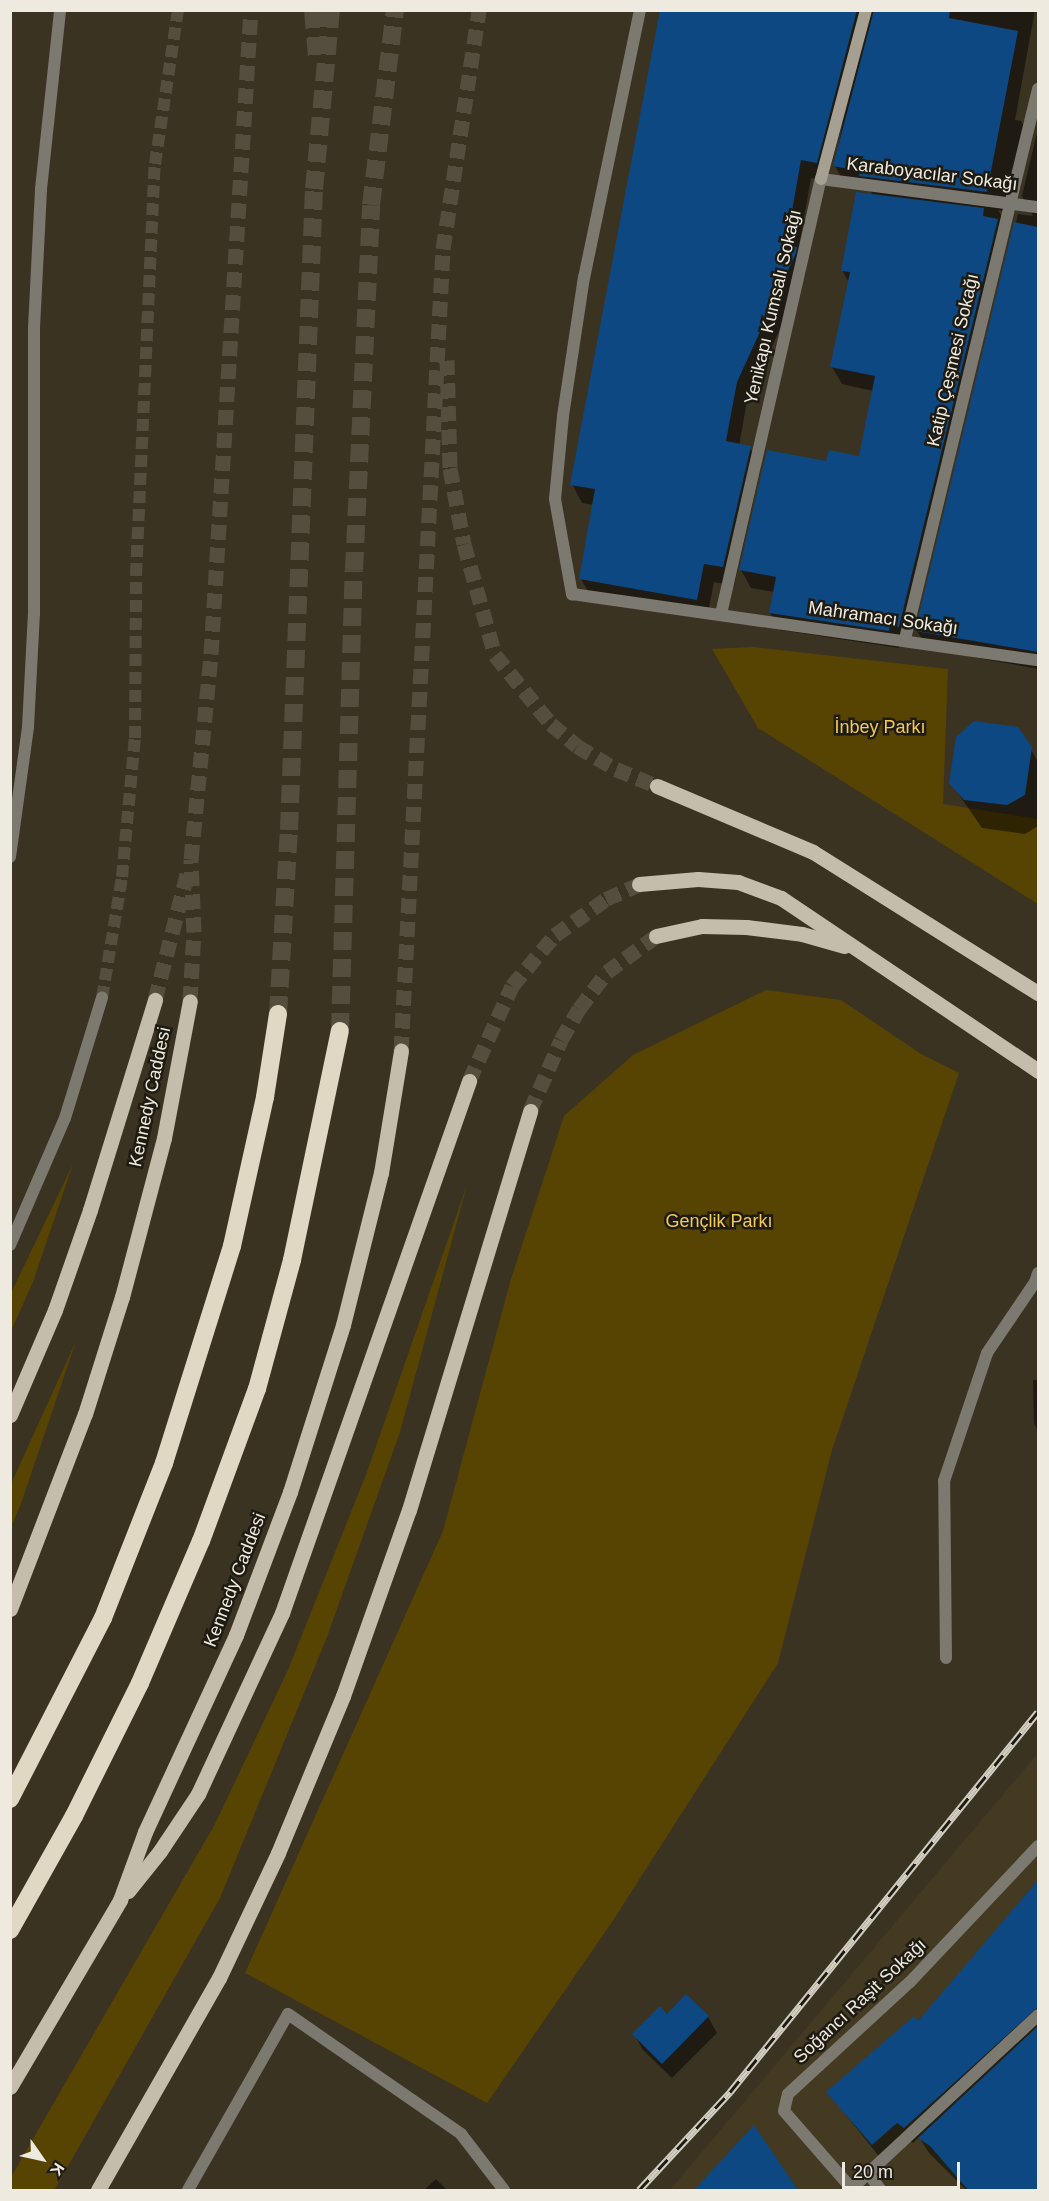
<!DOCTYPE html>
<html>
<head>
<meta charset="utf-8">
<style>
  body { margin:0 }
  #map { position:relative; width:1049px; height:2201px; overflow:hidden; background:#3a3322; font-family:Arial,sans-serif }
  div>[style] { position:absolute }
  .built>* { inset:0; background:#433a21 }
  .green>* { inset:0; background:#574403 }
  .shadow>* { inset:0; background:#0007 }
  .building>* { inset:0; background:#0d4882 }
  .street-tunnel>* { height:12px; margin-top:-6px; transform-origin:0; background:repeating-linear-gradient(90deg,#554e3e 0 12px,transparent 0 18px) }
  .primary-tunnel>* { height:15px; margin-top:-7.5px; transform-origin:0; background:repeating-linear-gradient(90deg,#554e3e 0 15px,transparent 0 23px) }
  .highway-tunnel>* { height:18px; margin-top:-9px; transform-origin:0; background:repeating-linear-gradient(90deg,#554e3e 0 18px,transparent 0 27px) }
  .lane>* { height:12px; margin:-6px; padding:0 6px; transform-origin:6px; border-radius:6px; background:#7c7970 }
  .street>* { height:12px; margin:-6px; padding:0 6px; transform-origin:6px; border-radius:6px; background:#7c7970 }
  .secondary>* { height:12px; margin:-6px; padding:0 6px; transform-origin:6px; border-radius:6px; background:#a5a092 }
  .primary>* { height:15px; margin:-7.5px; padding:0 7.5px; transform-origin:7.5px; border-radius:7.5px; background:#c4bdab }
  .highway>* { height:18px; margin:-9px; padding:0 9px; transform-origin:9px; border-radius:9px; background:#e0d8c2 }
  .rail>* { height:7px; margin-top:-3.5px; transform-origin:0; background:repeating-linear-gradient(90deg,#1e1b13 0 14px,#d2cec2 0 28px); box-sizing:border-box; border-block:2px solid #d2cec2 }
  span { translate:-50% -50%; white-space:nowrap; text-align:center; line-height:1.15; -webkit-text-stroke:5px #1e1b13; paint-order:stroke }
  .street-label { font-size:18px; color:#eeeadf }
  .park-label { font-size:18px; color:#f3ca52 }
  .frame { position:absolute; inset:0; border:12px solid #eeeadf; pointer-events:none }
  .north { position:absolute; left:12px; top:2129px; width:60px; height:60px; -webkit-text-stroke:4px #1e1b13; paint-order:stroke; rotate:124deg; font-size:16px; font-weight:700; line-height:24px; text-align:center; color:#eeeadf }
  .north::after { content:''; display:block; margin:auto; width:21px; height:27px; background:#eeeadf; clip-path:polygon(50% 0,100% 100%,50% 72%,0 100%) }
  .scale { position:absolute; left:842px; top:2162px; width:118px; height:27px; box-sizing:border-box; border:3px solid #eeeadf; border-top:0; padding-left:8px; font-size:18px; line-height:21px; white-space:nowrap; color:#eeeadf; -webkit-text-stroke:4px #1e1b13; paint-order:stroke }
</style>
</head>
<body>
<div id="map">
  <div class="built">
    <i style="clip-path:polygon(1038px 1753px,1038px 2190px,670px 2190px)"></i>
  </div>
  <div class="green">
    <i style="clip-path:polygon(754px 647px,948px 669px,943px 804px,1038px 819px,1038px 904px,758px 728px,712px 649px)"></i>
    <i style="clip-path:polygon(766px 990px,841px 1000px,921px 1054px,959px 1073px,832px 1450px,778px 1663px,612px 1922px,487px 2103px,245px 1973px,443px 1531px,511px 1279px,564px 1116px,633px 1055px)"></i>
    <i style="clip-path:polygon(73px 1164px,33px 1282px,11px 1331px,11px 1293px)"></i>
    <i style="clip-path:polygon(467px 1185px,400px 1432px,327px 1637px,220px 1898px,55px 2189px,11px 2190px,11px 2177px,215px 1824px,288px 1670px,367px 1472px)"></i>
    <i style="clip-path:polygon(76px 1341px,22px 1501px,11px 1527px,11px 1484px)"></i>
  </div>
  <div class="shadow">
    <i style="clip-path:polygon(667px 10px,1035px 10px,1015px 120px,1021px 121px,1032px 139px,1014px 213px,998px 210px,1009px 229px,899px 648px,780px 630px,770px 613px,774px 592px,751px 588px,741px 570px,828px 463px,860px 457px,873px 391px,842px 384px,832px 367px,849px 283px,842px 270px,873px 195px,869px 189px,845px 184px,835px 166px,843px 121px,827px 181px,811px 178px,798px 252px,806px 272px,747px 401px,739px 446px,750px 448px,761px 467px,734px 586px,714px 582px,707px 618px,592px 598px,581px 579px,594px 505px,582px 503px,572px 484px)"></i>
    <i style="clip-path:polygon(1038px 128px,1038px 669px,928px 649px,917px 631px,1018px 214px,1033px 216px,1022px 196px)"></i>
    <i style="clip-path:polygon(1030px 748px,1038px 762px,1038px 826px,1025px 834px,982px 828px,951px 783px)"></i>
    <i style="clip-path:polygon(1033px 1380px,1038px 1380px,1038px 1431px,1034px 1423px)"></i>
    <i style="clip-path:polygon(1038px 1880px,1038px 2017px,1030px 2002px,1038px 2023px,1038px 2190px,966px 2190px,929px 2153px,919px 2137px,913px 2143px,906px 2138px,881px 2159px,828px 2092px,918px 2024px)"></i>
    <i style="clip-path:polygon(667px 2016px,708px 2017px,717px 2033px,672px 2078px,643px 2050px,634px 2034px)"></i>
    <i style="clip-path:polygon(753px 2128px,796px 2190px,696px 2190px)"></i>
    <i style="clip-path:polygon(436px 2179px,447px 2190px,424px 2190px)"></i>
  </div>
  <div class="building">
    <i style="clip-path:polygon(660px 10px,857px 10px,817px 163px,801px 160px,786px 245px,797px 247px,796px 253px,737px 382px,726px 441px,751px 446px,723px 567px,704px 564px,697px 600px,579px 579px,595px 489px,570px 485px)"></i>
    <i style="clip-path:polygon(874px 10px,950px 10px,949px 18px,1018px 31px,987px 192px,859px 176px,860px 171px,833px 166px)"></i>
    <i style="clip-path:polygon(856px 192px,984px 208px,983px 216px,998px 219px,899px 627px,890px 626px,889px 631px,769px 613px,776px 577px,739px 570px,767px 450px,826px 461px,829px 450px,859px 456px,875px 376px,830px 367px,850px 272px,841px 271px)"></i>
    <i style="clip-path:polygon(1014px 222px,1038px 227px,1038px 652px,915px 631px)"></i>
    <i style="clip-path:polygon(974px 721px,1018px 727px,1032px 747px,1025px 795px,1007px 805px,964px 800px,949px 783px,956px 737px)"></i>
    <i style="clip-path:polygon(1038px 1880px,1038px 2007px,904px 2128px,897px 2123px,872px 2145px,826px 2092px,914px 2016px,918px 2021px)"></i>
    <i style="clip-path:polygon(686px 1994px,709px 2016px,662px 2064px,632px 2034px,660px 2006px,667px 2014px)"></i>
    <i style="clip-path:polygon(1038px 2026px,1038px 2190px,968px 2190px,930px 2146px,918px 2138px)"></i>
    <i style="clip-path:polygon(754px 2125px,798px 2190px,694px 2190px)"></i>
  </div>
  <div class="street-tunnel">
    <i style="left:102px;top:998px;width:123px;rotate:-80.6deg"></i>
    <i style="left:122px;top:877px;width:140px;rotate:-84.7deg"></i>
    <i style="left:135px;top:738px;width:163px;rotate:-89.6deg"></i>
    <i style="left:136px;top:575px;width:411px;rotate:-87.4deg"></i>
    <i style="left:155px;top:164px;width:156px;rotate:-81.5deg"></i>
  </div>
  <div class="primary-tunnel">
    <i style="left:447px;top:360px;width:108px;rotate:88.4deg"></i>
    <i style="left:450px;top:468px;width:77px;rotate:79.6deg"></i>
    <i style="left:464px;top:544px;width:115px;rotate:74.4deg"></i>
    <i style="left:495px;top:655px;width:89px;rotate:50.9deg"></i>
    <i style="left:551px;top:724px;width:34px;rotate:40deg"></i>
    <i style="left:577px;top:746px;width:45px;rotate:30.5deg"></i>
    <i style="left:616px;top:769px;width:44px;rotate:22.5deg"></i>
    <i style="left:155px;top:1000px;width:130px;rotate:-75.7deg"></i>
    <i style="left:190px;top:1001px;width:69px;rotate:-86.7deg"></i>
    <i style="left:194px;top:932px;width:73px;rotate:-92.4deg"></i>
    <i style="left:191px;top:859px;width:206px;rotate:-84.4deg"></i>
    <i style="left:211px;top:654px;width:645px;rotate:-86.45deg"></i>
    <i style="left:401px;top:1051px;width:803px;rotate:-87deg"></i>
    <i style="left:443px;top:249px;width:242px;rotate:-81.4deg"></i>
    <i style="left:469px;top:1081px;width:104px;rotate:-65.6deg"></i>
    <i style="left:512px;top:986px;width:67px;rotate:-49.9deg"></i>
    <i style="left:555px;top:935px;width:62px;rotate:-35.2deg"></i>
    <i style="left:606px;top:899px;width:36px;rotate:-24deg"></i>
    <i style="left:530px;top:1111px;width:77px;rotate:-66.4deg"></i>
    <i style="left:561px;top:1040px;width:36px;rotate:-60deg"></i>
    <i style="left:579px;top:1009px;width:46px;rotate:-52.9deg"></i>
    <i style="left:607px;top:972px;width:61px;rotate:-36.3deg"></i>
  </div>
  <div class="highway-tunnel">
    <i style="left:313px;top:10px;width:46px;rotate:85deg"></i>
    <i style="left:278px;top:1014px;width:184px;rotate:-86.6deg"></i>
    <i style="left:289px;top:830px;width:641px;rotate:-87.77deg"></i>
    <i style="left:314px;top:189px;width:180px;rotate:-84.6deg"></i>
    <i style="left:340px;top:1031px;width:461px;rotate:-88.3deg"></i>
    <i style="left:354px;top:570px;width:365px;rotate:-87.3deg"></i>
    <i style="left:371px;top:205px;width:196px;rotate:-83deg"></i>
  </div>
  <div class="lane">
    <i style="left:10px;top:857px;width:131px;rotate:-82.1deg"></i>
    <i style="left:28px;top:727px;width:113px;rotate:-87deg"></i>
    <i style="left:34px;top:614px;width:286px;rotate:-90deg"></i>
    <i style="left:34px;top:328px;width:139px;rotate:-87.1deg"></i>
    <i style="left:41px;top:189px;width:180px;rotate:-83.9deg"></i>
    <i style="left:946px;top:1658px;width:177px;rotate:-90.6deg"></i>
    <i style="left:944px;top:1481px;width:135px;rotate:-71.4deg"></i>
    <i style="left:987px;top:1353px;width:86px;rotate:-55.9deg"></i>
    <i style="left:188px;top:2190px;width:202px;rotate:-60.4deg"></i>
    <i style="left:288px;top:2014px;width:211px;rotate:34.7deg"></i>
    <i style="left:461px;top:2134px;width:71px;rotate:52.5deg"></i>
  </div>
  <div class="street">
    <i style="left:640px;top:10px;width:273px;rotate:101.8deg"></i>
    <i style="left:584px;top:277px;width:141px;rotate:98.6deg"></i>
    <i style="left:563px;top:416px;width:83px;rotate:95.5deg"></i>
    <i style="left:555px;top:499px;width:97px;rotate:79.9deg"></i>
    <i style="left:572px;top:594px;width:471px;rotate:8.1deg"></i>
    <i style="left:721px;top:614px;width:446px;rotate:-77.1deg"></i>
    <i style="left:821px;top:179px;width:219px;rotate:7.4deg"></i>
    <i style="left:905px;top:639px;width:566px;rotate:-76.41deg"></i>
    <i style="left:10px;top:1245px;width:138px;rotate:-66.6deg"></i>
    <i style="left:65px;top:1118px;width:126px;rotate:-72.9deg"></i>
    <i style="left:1038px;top:1273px;width:9px;rotate:108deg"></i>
    <i style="left:1035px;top:1282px;width:3px;rotate:18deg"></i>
    <i style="left:868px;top:2173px;width:21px;rotate:53deg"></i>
    <i style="left:852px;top:2189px;width:103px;rotate:-131.1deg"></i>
    <i style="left:784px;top:2111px;width:17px;rotate:-77deg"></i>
    <i style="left:788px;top:2094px;width:166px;rotate:-42.6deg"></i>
    <i style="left:910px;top:1982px;width:187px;rotate:-46.7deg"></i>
    <i style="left:850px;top:2190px;width:257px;rotate:-42.9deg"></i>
  </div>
  <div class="secondary">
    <i style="left:821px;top:179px;width:175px;rotate:-75.1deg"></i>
  </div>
  <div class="primary">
    <i style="left:657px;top:786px;width:169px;rotate:22.9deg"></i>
    <i style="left:813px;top:852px;width:266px;rotate:32.1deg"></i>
    <i style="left:639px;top:884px;width:59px;rotate:-4.8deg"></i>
    <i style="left:698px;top:879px;width:40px;rotate:4.3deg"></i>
    <i style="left:738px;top:882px;width:46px;rotate:20.4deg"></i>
    <i style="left:781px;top:898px;width:310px;rotate:33.9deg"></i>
    <i style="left:656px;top:936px;width:47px;rotate:-12.3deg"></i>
    <i style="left:702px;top:926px;width:44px;rotate:1.3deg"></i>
    <i style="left:746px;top:927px;width:56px;rotate:7.1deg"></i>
    <i style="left:802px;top:934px;width:44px;rotate:15.9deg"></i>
    <i style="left:10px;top:1415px;width:114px;rotate:-66.8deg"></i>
    <i style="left:55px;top:1310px;width:106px;rotate:-70.7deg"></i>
    <i style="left:90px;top:1210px;width:220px;rotate:-72.8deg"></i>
    <i style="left:10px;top:1609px;width:209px;rotate:-69deg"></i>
    <i style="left:85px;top:1414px;width:123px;rotate:-72.5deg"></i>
    <i style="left:122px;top:1297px;width:164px;rotate:-75.2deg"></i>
    <i style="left:164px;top:1138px;width:139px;rotate:-79.3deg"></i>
    <i style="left:128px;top:1891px;width:51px;rotate:-51.3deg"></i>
    <i style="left:160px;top:1851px;width:69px;rotate:-56.3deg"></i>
    <i style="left:198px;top:1794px;width:200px;rotate:-65.1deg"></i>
    <i style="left:282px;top:1613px;width:564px;rotate:-70.63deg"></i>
    <i style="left:10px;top:2087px;width:217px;rotate:-59.5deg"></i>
    <i style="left:120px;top:1900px;width:72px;rotate:-69.8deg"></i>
    <i style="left:145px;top:1832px;width:217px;rotate:-65.2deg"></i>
    <i style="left:236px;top:1635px;width:153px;rotate:-69.3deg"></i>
    <i style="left:290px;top:1492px;width:175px;rotate:-72.4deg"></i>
    <i style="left:343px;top:1325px;width:157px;rotate:-76deg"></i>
    <i style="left:381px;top:1173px;width:124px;rotate:-80.7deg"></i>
    <i style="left:98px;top:2190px;width:244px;rotate:-60.3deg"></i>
    <i style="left:219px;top:1978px;width:138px;rotate:-64.7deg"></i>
    <i style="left:278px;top:1853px;width:170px;rotate:-67.5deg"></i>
    <i style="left:343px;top:1696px;width:197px;rotate:-70.5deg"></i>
    <i style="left:409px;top:1510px;width:417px;rotate:-73.1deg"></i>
  </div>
  <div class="highway">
    <i style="left:10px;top:1799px;width:203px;rotate:-62.8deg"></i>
    <i style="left:103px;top:1618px;width:167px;rotate:-68.5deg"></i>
    <i style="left:164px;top:1463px;width:227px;rotate:-72.6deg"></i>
    <i style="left:232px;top:1246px;width:153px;rotate:-77.5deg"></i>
    <i style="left:265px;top:1097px;width:84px;rotate:-81.1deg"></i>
    <i style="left:10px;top:1930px;width:131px;rotate:-60.7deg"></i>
    <i style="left:74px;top:1816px;width:148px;rotate:-63.6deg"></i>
    <i style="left:140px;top:1683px;width:155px;rotate:-66.8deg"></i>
    <i style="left:201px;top:1541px;width:162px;rotate:-69.8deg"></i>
    <i style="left:257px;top:1389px;width:134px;rotate:-74.8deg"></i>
    <i style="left:292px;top:1260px;width:234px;rotate:-78.2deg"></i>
  </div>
  <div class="rail">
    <i style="left:639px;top:2190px;width:134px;rotate:-47.1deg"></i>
    <i style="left:730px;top:2092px;width:489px;rotate:-51deg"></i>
  </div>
  <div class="street-label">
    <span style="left:932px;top:174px;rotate:7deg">Karaboyacılar Sokağı</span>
    <span style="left:773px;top:307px;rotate:-77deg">Yenikapı Kumsalı Sokağı</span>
    <span style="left:953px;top:360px;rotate:-77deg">Katip Çeşmesi Sokağı</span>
    <span style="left:883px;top:618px;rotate:8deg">Mahramacı Sokağı</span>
    <span style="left:150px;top:1097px;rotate:-78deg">Kennedy Caddesi</span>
    <span style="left:235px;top:1580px;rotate:-69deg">Kennedy Caddesi</span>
    <span style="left:860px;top:2001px;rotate:-43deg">Soğancı Raşit Sokağı</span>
  </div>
  <div class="park-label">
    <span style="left:880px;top:727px">İnbey Parkı</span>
    <span style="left:719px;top:1221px">Gençlik Parkı</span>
  </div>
  <div class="frame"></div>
  <div class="north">K</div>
  <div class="scale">20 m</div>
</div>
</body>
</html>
